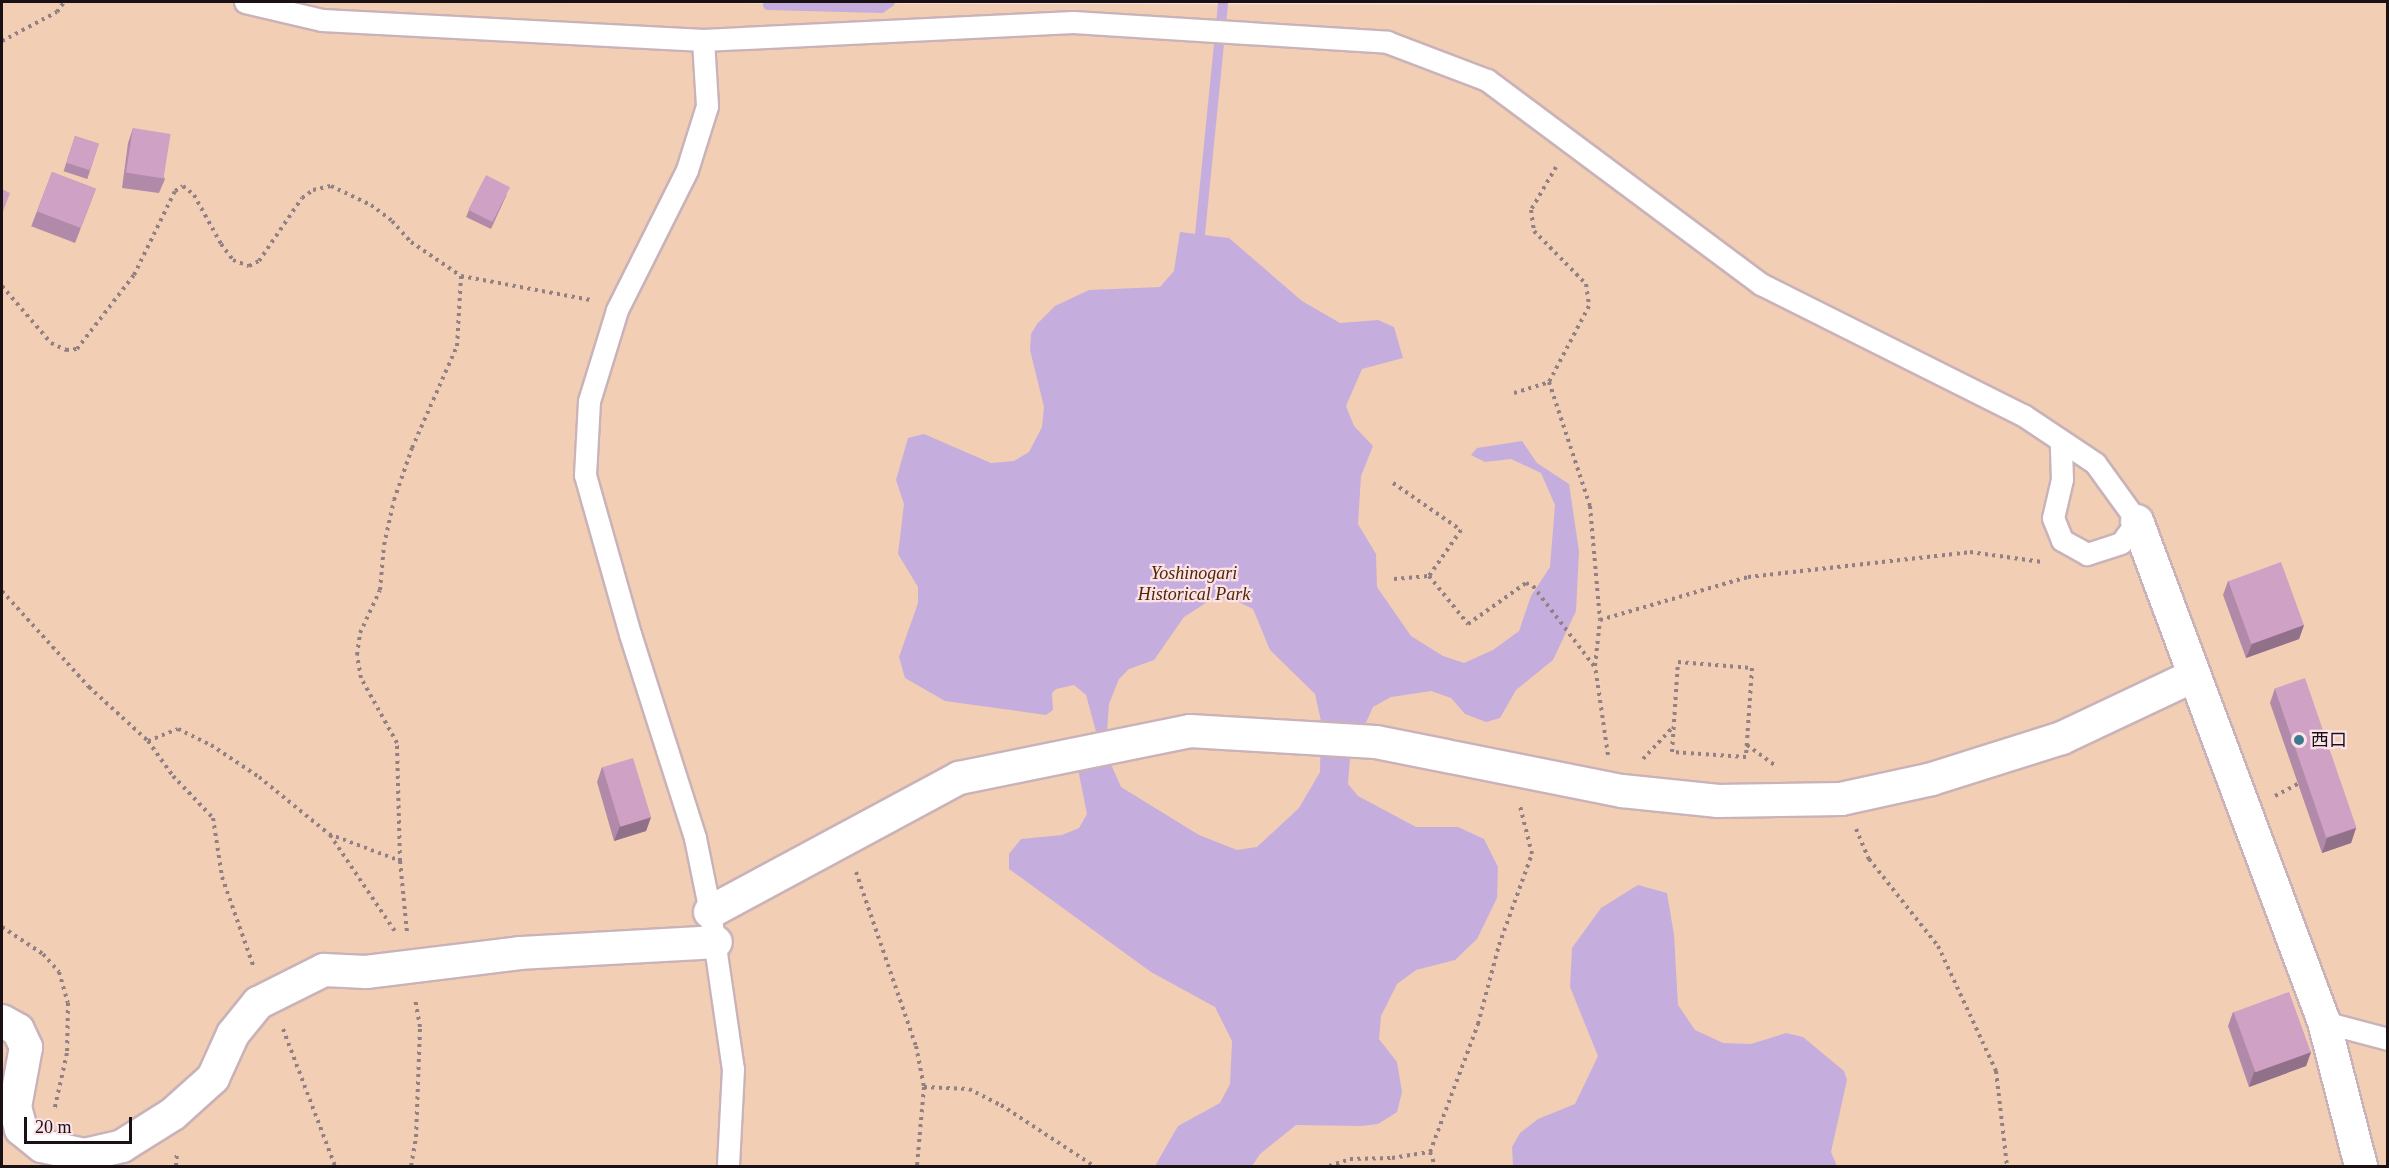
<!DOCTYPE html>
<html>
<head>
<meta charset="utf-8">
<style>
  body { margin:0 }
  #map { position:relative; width:2389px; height:1168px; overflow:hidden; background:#fce3e9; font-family:"Times New Roman","Noto Sans JP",serif }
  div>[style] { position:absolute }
  .green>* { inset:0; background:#f2ceb4 }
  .water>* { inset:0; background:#c5aede }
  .stream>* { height:10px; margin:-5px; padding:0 5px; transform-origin:5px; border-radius:5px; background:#c5aede }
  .path>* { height:4px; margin-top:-2px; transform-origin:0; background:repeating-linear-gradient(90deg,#918084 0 3px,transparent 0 7.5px) }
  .roads { filter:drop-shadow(2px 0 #cab3b8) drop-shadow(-2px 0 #cab3b8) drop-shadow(0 2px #cab3b8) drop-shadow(0 -2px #cab3b8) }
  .service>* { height:21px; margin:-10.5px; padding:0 10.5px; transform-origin:10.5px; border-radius:10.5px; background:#fff }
  .pedestrian>* { height:32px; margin:-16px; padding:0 16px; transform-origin:16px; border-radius:16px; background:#fff }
  .wall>* { inset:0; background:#b28aa9; transform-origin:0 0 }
  .shaded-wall>* { inset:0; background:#917189 }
  .building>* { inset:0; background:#cfa1c4; transform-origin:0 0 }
  .dots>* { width:16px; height:16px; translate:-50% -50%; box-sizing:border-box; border:3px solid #fce3e9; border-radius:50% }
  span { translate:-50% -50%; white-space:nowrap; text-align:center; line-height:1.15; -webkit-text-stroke:4.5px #fce3e9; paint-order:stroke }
  .park-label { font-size:18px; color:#522700; font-style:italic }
  .poi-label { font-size:18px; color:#191113 }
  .left { translate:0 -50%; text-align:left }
  .frame { position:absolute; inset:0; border:3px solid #191113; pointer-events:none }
  .scale { position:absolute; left:24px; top:1117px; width:108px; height:27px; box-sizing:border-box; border:3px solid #191113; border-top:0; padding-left:8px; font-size:18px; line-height:21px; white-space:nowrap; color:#191113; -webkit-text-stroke:4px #fce3e9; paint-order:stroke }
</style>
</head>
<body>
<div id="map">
  <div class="green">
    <i style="clip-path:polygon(2px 2px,1613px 5px,2387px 2px,2387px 1166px,2px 1166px)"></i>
  </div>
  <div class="water">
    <i style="clip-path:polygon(evenodd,1180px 232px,1229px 238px,1302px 301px,1340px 323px,1378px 320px,1394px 327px,1403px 358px,1362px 369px,1346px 406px,1354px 426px,1373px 446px,1361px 476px,1358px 524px,1376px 554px,1377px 587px,1411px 636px,1443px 656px,1464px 663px,1493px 650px,1519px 631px,1531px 596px,1550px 567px,1555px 505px,1541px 473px,1511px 459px,1485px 462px,1471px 455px,1477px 448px,1522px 441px,1537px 463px,1569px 484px,1579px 551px,1576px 611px,1553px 660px,1516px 690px,1500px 718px,1486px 722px,1465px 714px,1451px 698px,1431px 691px,1391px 697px,1373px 707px,1350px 758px,1348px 784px,1358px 796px,1416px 827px,1458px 827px,1484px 839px,1498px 867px,1497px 898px,1477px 939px,1455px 960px,1416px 970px,1397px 984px,1381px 1016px,1379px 1039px,1397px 1062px,1402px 1092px,1397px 1112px,1378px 1124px,1361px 1126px,1296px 1125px,1260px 1154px,1252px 1166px,1155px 1166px,1178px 1126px,1220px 1103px,1230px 1084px,1232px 1041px,1215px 1007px,1151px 972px,1009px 869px,1009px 854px,1021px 839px,1062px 835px,1079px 828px,1087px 814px,1078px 769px,1097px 735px,1086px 695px,1074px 685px,1056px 689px,1052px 693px,1053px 710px,1046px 715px,945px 701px,905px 678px,899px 657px,918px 603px,918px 587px,898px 554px,904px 504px,896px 480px,908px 438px,924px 434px,991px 463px,1014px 461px,1029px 452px,1042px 427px,1044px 407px,1030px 350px,1031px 334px,1037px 324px,1055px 306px,1089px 290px,1160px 287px,1174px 271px,1180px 232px,1230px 598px,1253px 609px,1270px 650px,1315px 694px,1321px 721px,1320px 772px,1299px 808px,1257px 847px,1237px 850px,1199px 835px,1121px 787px,1110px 762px,1107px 731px,1109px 704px,1119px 679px,1129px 669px,1154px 660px,1184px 617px,1212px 599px,1230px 598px)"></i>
    <i style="clip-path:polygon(1638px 885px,1667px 893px,1674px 935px,1678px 1005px,1695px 1030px,1723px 1043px,1751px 1044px,1786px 1033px,1803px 1037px,1844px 1071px,1847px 1080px,1831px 1152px,1837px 1166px,1513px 1166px,1512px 1147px,1520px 1133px,1538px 1119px,1575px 1104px,1598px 1056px,1570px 987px,1572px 948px,1601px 908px)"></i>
  </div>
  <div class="stream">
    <i style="left:768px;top:5px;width:113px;rotate:1.5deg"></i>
    <i style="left:881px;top:8px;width:11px;rotate:-34deg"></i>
    <i style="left:1200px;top:234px;width:233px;rotate:-84.3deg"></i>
  </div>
  <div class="path">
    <i style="left:2px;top:41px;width:62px;rotate:-27.8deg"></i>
    <i style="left:57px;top:12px;width:12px;rotate:-55deg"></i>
    <i style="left:1556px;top:167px;width:50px;rotate:120.2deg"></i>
    <i style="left:1531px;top:210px;width:21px;rotate:82deg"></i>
    <i style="left:1534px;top:231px;width:74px;rotate:45.5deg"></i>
    <i style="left:1586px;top:284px;width:22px;rotate:82deg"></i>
    <i style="left:1589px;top:306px;width:86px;rotate:117.8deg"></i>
    <i style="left:1549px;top:382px;width:131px;rotate:71.7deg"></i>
    <i style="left:1590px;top:506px;width:114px;rotate:85deg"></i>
    <i style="left:2px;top:286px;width:75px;rotate:49.3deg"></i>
    <i style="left:51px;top:343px;width:17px;rotate:25deg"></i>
    <i style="left:66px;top:350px;width:11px;rotate:-5deg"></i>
    <i style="left:77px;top:349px;width:93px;rotate:-52.4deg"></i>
    <i style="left:134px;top:275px;width:93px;rotate:-64deg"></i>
    <i style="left:175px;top:191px;width:9px;rotate:-32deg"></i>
    <i style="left:183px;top:186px;width:14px;rotate:39deg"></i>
    <i style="left:194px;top:195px;width:56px;rotate:61.1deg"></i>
    <i style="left:221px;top:244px;width:20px;rotate:53deg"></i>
    <i style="left:233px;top:260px;width:17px;rotate:21deg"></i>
    <i style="left:249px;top:266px;width:11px;rotate:-27deg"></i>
    <i style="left:259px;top:261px;width:76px;rotate:-55.7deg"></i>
    <i style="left:302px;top:198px;width:14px;rotate:-36deg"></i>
    <i style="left:313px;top:190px;width:18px;rotate:-13deg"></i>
    <i style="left:331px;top:186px;width:44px;rotate:25.4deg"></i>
    <i style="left:371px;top:205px;width:26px;rotate:37deg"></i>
    <i style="left:392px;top:221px;width:28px;rotate:48deg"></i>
    <i style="left:411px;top:242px;width:60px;rotate:34.2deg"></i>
    <i style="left:461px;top:276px;width:132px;rotate:10.5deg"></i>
    <i style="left:1514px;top:393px;width:37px;rotate:-17deg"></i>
    <i style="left:1393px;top:483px;width:83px;rotate:34.7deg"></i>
    <i style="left:1461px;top:530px;width:56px;rotate:124.8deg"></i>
    <i style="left:1429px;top:576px;width:62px;rotate:50.9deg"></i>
    <i style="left:1468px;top:624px;width:71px;rotate:-35.3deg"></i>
    <i style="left:1526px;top:583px;width:8px;rotate:23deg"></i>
    <i style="left:1533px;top:586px;width:101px;rotate:52.7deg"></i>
    <i style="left:1394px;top:579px;width:35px;rotate:-5deg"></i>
    <i style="left:2px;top:591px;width:130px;rotate:47.8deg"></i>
    <i style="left:89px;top:687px;width:80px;rotate:42.5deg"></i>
    <i style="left:148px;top:741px;width:32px;rotate:-22deg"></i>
    <i style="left:178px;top:729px;width:37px;rotate:26deg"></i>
    <i style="left:211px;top:745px;width:58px;rotate:33.7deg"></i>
    <i style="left:259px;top:777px;width:90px;rotate:39.2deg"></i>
    <i style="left:329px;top:834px;width:76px;rotate:20.8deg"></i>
    <i style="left:400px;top:861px;width:71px;rotate:84.4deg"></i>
    <i style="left:1678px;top:662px;width:74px;rotate:4.6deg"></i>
    <i style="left:1752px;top:668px;width:89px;rotate:93.9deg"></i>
    <i style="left:1746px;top:757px;width:74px;rotate:-176.1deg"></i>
    <i style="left:1672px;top:752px;width:90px;rotate:-86.2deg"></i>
    <i style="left:148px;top:741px;width:43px;rotate:54.5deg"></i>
    <i style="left:173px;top:776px;width:58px;rotate:46.4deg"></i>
    <i style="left:213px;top:818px;width:60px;rotate:81.3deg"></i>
    <i style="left:222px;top:877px;width:96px;rotate:70.6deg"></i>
    <i style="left:1747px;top:745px;width:36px;rotate:36deg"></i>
    <i style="left:1608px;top:755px;width:90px;rotate:-98.3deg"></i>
    <i style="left:1595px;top:666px;width:46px;rotate:-83.8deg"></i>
    <i style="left:1600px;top:620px;width:154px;rotate:-16.2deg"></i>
    <i style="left:1748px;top:577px;width:223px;rotate:-6.4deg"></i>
    <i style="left:1970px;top:552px;width:73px;rotate:7.9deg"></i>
    <i style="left:1643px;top:759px;width:44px;rotate:-46.8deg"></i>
    <i style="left:2275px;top:796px;width:26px;rotate:-28deg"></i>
    <i style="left:1856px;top:829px;width:33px;rotate:67deg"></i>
    <i style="left:1869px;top:859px;width:111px;rotate:51.6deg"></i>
    <i style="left:1938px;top:946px;width:138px;rotate:65.1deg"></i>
    <i style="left:1996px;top:1071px;width:96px;rotate:83.4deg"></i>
    <i style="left:330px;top:835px;width:118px;rotate:56deg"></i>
    <i style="left:400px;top:861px;width:118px;rotate:-91.5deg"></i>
    <i style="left:397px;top:743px;width:74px;rotate:-119deg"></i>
    <i style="left:361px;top:678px;width:23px;rotate:-100deg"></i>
    <i style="left:357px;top:655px;width:22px;rotate:-82deg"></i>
    <i style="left:360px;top:633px;width:47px;rotate:-65.1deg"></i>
    <i style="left:380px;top:590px;width:45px;rotate:-84.9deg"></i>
    <i style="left:384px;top:545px;width:46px;rotate:-77.5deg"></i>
    <i style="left:394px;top:500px;width:55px;rotate:-70.9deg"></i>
    <i style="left:412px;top:448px;width:111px;rotate:-66.2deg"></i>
    <i style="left:457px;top:346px;width:70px;rotate:-86.7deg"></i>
    <i style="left:856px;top:872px;width:184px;rotate:71deg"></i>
    <i style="left:916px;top:1046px;width:42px;rotate:79deg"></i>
    <i style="left:924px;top:1087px;width:79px;rotate:95.1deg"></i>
    <i style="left:2px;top:927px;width:49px;rotate:33.4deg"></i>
    <i style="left:43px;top:954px;width:24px;rotate:48deg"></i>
    <i style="left:59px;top:972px;width:32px;rotate:74deg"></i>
    <i style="left:68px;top:1003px;width:50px;rotate:91.1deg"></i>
    <i style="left:67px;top:1053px;width:59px;rotate:102.6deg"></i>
    <i style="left:283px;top:1029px;width:147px;rotate:69.2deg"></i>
    <i style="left:924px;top:1087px;width:45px;rotate:2.5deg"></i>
    <i style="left:969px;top:1089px;width:36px;rotate:27deg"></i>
    <i style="left:1001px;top:1105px;width:111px;rotate:33.3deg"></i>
    <i style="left:1430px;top:1152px;width:15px;rotate:70deg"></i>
    <i style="left:176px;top:1166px;width:14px;rotate:-86deg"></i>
    <i style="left:411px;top:1166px;width:29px;rotate:-80deg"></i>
    <i style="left:416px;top:1137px;width:110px;rotate:-87.9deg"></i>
    <i style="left:420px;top:1027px;width:28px;rotate:-100deg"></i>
    <i style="left:1329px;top:1166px;width:22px;rotate:-18deg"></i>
    <i style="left:1350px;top:1159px;width:42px;rotate:-1.4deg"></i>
    <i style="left:1392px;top:1158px;width:38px;rotate:-9deg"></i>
    <i style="left:1430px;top:1152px;width:137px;rotate:-69.4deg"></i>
    <i style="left:1478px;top:1024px;width:82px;rotate:-75.1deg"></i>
    <i style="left:1499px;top:945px;width:97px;rotate:-70.1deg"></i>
    <i style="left:1532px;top:854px;width:49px;rotate:-104deg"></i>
  </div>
  <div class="roads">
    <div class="service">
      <i style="left:245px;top:2px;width:79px;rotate:13.2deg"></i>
      <i style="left:322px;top:20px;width:382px;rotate:3deg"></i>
      <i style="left:703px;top:40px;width:370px;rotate:-2.8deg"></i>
      <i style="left:1073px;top:22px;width:315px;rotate:3.6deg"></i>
      <i style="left:1387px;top:42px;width:107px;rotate:20.8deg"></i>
      <i style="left:1487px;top:80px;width:342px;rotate:36.7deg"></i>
      <i style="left:1761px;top:284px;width:293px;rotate:26.6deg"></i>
      <i style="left:2023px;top:415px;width:87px;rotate:33.7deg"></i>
      <i style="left:2095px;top:463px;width:72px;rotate:54.1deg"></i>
      <i style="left:2137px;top:521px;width:27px;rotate:126deg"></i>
      <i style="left:2121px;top:543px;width:36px;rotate:162deg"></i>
      <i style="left:2087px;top:554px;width:29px;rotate:-151deg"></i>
      <i style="left:2062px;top:540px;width:24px;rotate:-112deg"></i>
      <i style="left:2053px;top:518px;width:40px;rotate:-77deg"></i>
      <i style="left:2062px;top:479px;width:38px;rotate:-92deg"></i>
      <i style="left:703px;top:40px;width:66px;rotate:86.5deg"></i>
      <i style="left:707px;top:106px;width:67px;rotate:107.4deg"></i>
      <i style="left:687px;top:170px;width:157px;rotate:116.6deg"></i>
      <i style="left:617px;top:310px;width:95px;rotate:107.1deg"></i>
      <i style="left:589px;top:401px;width:74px;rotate:93.1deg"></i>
      <i style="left:585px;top:475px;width:165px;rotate:74.2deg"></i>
      <i style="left:630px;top:634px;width:214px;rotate:72.3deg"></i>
      <i style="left:695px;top:838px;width:76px;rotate:78.5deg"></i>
      <i style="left:710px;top:912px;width:159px;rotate:81.7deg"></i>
      <i style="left:733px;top:1069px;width:97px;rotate:93deg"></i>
      <i style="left:2324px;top:1022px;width:66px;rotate:14.9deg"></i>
    </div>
    <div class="pedestrian">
      <i style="left:2137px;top:521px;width:535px;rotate:69.53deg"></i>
      <i style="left:2324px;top:1022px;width:149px;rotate:75.6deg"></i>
      <i style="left:710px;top:912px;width:283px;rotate:-28.3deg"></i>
      <i style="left:959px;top:778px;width:236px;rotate:-11.5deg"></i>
      <i style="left:1190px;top:731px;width:186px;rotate:3.4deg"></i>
      <i style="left:1376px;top:742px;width:251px;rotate:11.3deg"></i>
      <i style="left:1622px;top:791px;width:97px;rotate:5.9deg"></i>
      <i style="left:1718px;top:801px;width:123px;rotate:-0.9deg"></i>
      <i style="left:1841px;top:799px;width:93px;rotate:-12.4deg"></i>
      <i style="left:1932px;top:779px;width:136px;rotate:-17.5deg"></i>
      <i style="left:2062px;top:738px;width:145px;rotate:-25.3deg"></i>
      <i style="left:2px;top:1021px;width:18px;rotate:29deg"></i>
      <i style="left:18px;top:1030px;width:19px;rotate:65deg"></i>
      <i style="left:26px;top:1047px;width:61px;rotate:100.4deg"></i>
      <i style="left:15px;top:1107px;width:23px;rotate:75deg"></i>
      <i style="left:21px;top:1129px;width:27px;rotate:39deg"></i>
      <i style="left:42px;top:1146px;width:43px;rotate:12.1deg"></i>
      <i style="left:84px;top:1155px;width:39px;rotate:-13deg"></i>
      <i style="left:122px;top:1146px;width:60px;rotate:-32.1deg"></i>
      <i style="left:173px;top:1114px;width:54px;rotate:-42deg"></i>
      <i style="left:213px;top:1078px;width:48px;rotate:-65.6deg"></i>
      <i style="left:233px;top:1034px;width:40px;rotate:-51deg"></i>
      <i style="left:258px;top:1003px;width:74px;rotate:-26.6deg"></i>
      <i style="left:324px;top:970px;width:42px;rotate:2.7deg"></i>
      <i style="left:366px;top:972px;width:155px;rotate:-7deg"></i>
      <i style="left:520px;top:953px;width:196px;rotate:-3.2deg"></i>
    </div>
  </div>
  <div class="wall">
    <i style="clip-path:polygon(133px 128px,165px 179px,159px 193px,122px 188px,128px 143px)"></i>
    <i style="left:75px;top:136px;width:25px;height:37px;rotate:18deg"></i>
    <i style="left:52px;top:172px;width:47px;height:58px;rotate:21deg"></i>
    <i style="clip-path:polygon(507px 194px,491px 229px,466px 217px,469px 210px)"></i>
    <i style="clip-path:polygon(2228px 581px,2304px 625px,2299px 639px,2246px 658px,2223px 595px)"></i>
    <i style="clip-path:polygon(2275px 688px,2356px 828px,2351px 843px,2322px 853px,2270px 703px)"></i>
    <i style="clip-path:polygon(602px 767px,651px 817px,646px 831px,614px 841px,597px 782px)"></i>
    <i style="clip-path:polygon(2233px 1012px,2311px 1052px,2306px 1066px,2249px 1087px,2228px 1026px)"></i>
  </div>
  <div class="shaded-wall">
    <i style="clip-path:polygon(2304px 625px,2299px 639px,2246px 658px,2252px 644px)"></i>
    <i style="clip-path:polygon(651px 817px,646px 831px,614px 841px,620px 826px)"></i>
    <i style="clip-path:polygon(2356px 828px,2351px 843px,2322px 853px,2327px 838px)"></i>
    <i style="clip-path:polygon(2311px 1052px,2306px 1066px,2249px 1087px,2254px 1072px)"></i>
  </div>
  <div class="building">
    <i style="left:133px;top:128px;width:38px;height:45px;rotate:9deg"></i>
    <i style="left:75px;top:136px;width:25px;height:28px;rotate:18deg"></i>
    <i style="left:52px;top:172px;width:47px;height:42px;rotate:21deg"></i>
    <i style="left:486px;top:175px;width:27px;height:39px;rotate:27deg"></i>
    <i style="clip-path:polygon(2px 189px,10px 193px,2px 214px)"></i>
    <i style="left:2281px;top:562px;width:67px;height:56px;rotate:70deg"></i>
    <i style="left:2305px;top:678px;width:158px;height:32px;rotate:71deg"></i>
    <i style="left:633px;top:758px;width:62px;height:32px;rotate:73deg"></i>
    <i style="left:2289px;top:992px;width:64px;height:59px;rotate:70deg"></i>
  </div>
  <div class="dots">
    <i style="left:2299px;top:740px;background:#3d7a90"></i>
  </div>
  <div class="park-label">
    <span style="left:1194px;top:584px">Yoshinogari<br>Historical Park</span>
  </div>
  <div class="poi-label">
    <span class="left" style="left:2311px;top:740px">西口</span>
  </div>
  <div class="frame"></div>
  <div class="scale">20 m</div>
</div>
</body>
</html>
